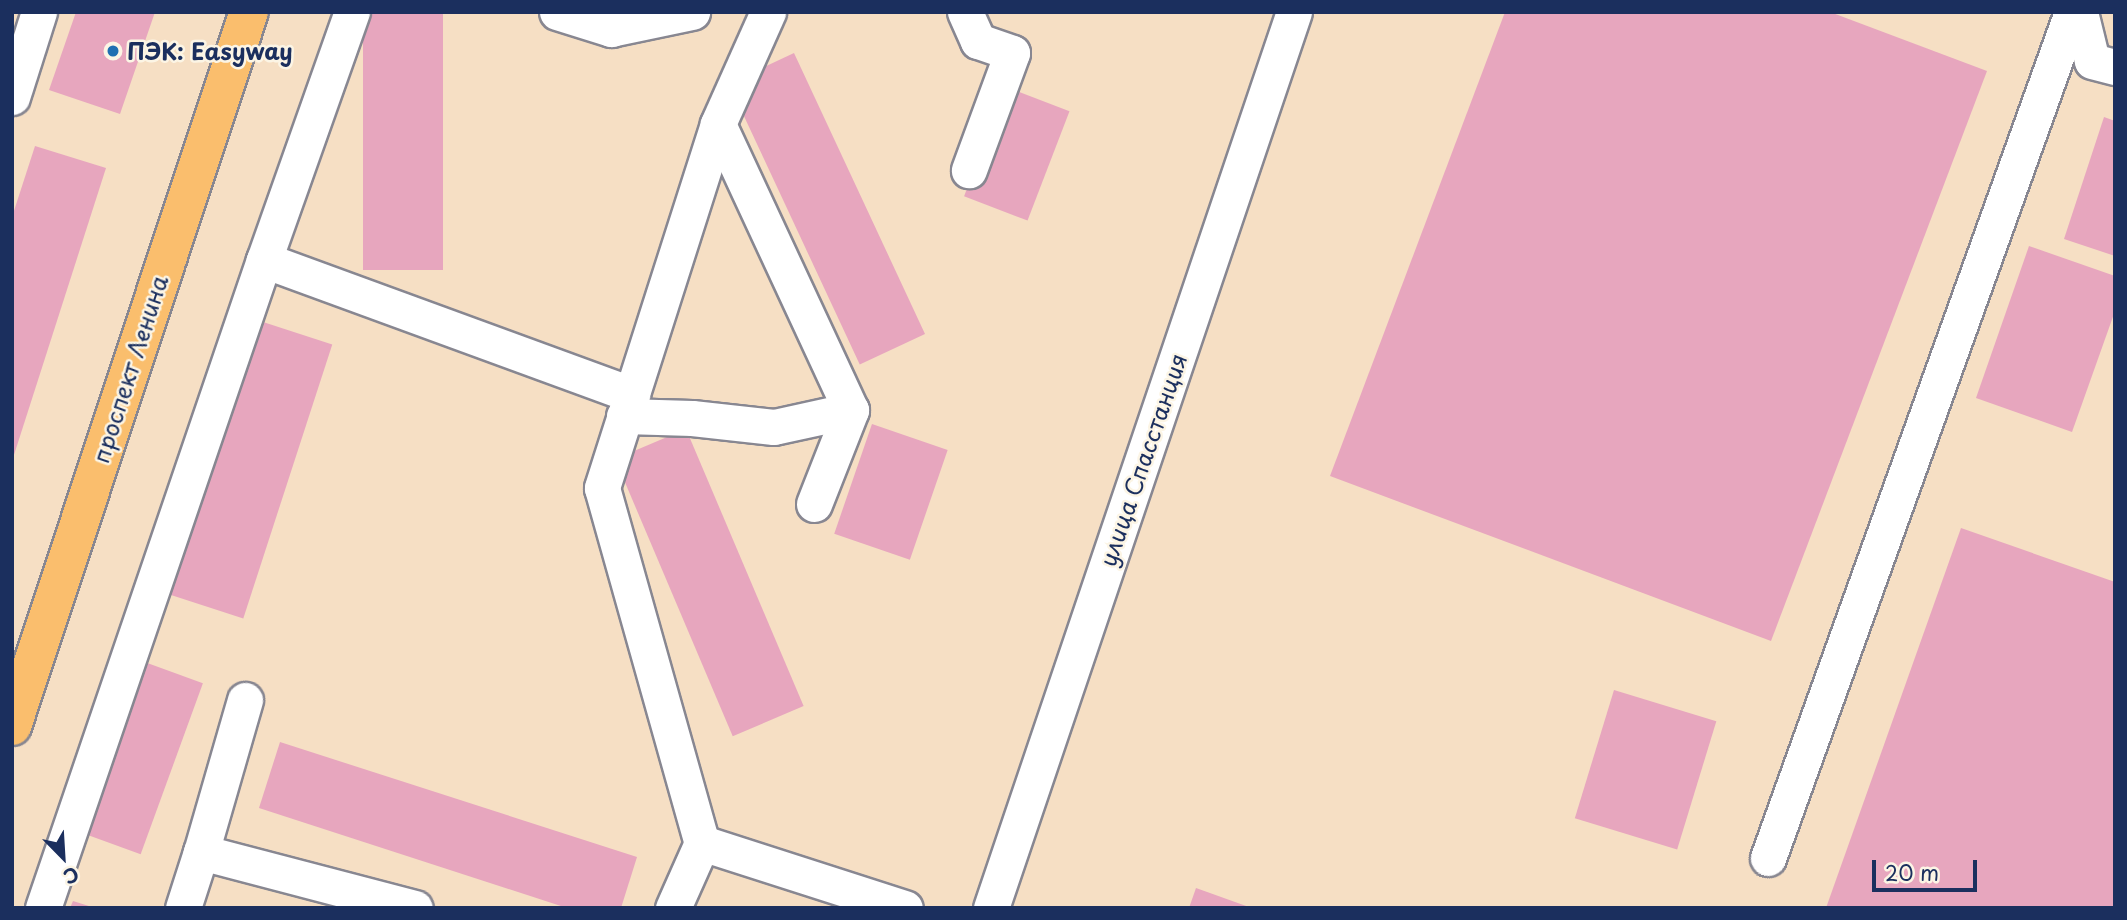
<!DOCTYPE html>
<html>
<head>
<meta charset="utf-8">
<style>
  body { margin:0 }
  #map { position:relative; width:2127px; height:920px; overflow:hidden; background:#f6dfc4; font-family:"Playpen Sans",sans-serif }
  div>[style] { position:absolute }
  .building>* { inset:0; background:#e7a6be; transform-origin:0 0 }
  .roads { filter:drop-shadow(2px 0 #888791) drop-shadow(-2px 0 #888791) drop-shadow(0 2px #888791) drop-shadow(0 -2px #888791) }
  .minor>* { height:35px; margin:-17.5px; padding:0 17.5px; transform-origin:17.5px; border-radius:17.5px; background:#fff }
  .major>* { height:38px; margin:-19px; padding:0 19px; transform-origin:19px; border-radius:19px; background:#fabe6d }
  .dots>* { width:19px; height:19px; translate:-50% -50%; box-sizing:border-box; border:4px solid #fcf5e5; border-radius:50% }
  span { translate:-50% -50%; white-space:nowrap; text-align:center; line-height:1.15; -webkit-text-stroke:5px #fcf5e5; paint-order:stroke }
  .poi-label { font-size:23px; color:#1b2f5e; font-weight:700 }
  .left { translate:0 -50%; text-align:left }
  .street-label { font-size:23px; color:#1b2f5e }
  .frame { position:absolute; inset:0; border:14px solid #1b2f5e; pointer-events:none }
  .north { position:absolute; left:28px; top:822px; width:70px; height:70px; -webkit-text-stroke:5px #fcf5e5; paint-order:stroke; rotate:156deg; font-size:19px; font-weight:700; line-height:28px; text-align:center; color:#1b2f5e }
  .north::after { content:''; display:block; margin:auto; width:24px; height:32px; background:#1b2f5e; clip-path:polygon(50% 0,100% 100%,50% 72%,0 100%) }
  .scale { position:absolute; left:1872px; top:860px; width:105px; height:32px; box-sizing:border-box; border:4px solid #1b2f5e; border-top:0; padding-left:9px; font-size:21px; line-height:24px; white-space:nowrap; color:#1b2f5e; -webkit-text-stroke:5px #fcf5e5; paint-order:stroke }
</style>
</head>
<body>
<div id="map">
  <div class="building">
    <i style="clip-path:polygon(76px 12px,155px 12px,120px 114px,49px 90px)"></i>
    <i style="left:363px;top:12px;width:80px;height:258px"></i>
    <i style="clip-path:polygon(1505px 12px,1830px 12px,1987px 71px,1771px 641px,1330px 476px)"></i>
    <i style="left:794px;top:53px;width:310px;height:72px;rotate:65deg"></i>
    <i style="left:1006px;top:87px;width:68px;height:117px;rotate:21deg"></i>
    <i style="clip-path:polygon(2104px 117px,2115px 121px,2115px 256px,2064px 239px)"></i>
    <i style="clip-path:polygon(35px 146px,106px 168px,13px 458px,12px 217px)"></i>
    <i style="clip-path:polygon(2029px 246px,2115px 276px,2115px 311px,2072px 432px,1976px 398px)"></i>
    <i style="left:260px;top:321px;width:76px;height:288px;rotate:18deg"></i>
    <i style="left:872px;top:424px;width:80px;height:116px;rotate:19deg"></i>
    <i style="left:686px;top:429px;width:301px;height:77px;rotate:67deg"></i>
    <i style="clip-path:polygon(1961px 528px,2115px 582px,2115px 908px,1826px 908px)"></i>
    <i style="left:139px;top:660px;width:68px;height:182px;rotate:20deg"></i>
    <i style="left:1614px;top:690px;width:107px;height:134px;rotate:17deg"></i>
    <i style="clip-path:polygon(280px 742px,637px 857px,621px 908px,567px 908px,259px 808px)"></i>
    <i style="clip-path:polygon(1196px 888px,1249px 907px,1249px 908px,1189px 908px)"></i>
    <i style="clip-path:polygon(73px 901px,92px 907px,92px 908px,70px 908px)"></i>
  </div>
  <div class="roads">
    <div class="minor">
      <i style="left:557px;top:12px;width:57px;rotate:17.5deg"></i>
      <i style="left:611px;top:29px;width:83px;rotate:-11.9deg"></i>
      <i style="left:768px;top:12px;width:123px;rotate:114.1deg"></i>
      <i style="left:718px;top:124px;width:382px;rotate:107.7deg"></i>
      <i style="left:602px;top:488px;width:369px;rotate:74.3deg"></i>
      <i style="left:702px;top:843px;width:213px;rotate:17.8deg"></i>
      <i style="left:965px;top:12px;width:32px;rotate:66deg"></i>
      <i style="left:978px;top:41px;width:36px;rotate:19deg"></i>
      <i style="left:1012px;top:53px;width:125px;rotate:110.2deg"></i>
      <i style="left:2080px;top:12px;width:50px;rotate:76.2deg"></i>
      <i style="left:2092px;top:61px;width:24px;rotate:15deg"></i>
      <i style="left:12px;top:97px;width:89px;rotate:-72.4deg"></i>
      <i style="left:718px;top:124px;width:315px;rotate:65.1deg"></i>
      <i style="left:851px;top:410px;width:101px;rotate:111.5deg"></i>
      <i style="left:264px;top:260px;width:392px;rotate:20.1deg"></i>
      <i style="left:624px;top:416px;width:68px;rotate:1.7deg"></i>
      <i style="left:692px;top:418px;width:82px;rotate:6.3deg"></i>
      <i style="left:774px;top:427px;width:79px;rotate:-12.4deg"></i>
      <i style="left:245px;top:700px;width:158px;rotate:106.1deg"></i>
      <i style="left:201px;top:852px;width:221px;rotate:14.7deg"></i>
      <i style="left:1768px;top:858px;width:899px;rotate:-70.23deg"></i>
      <i style="left:43px;top:908px;width:685px;rotate:-71.17deg"></i>
      <i style="left:264px;top:260px;width:263px;rotate:-70.5deg"></i>
      <i style="left:183px;top:908px;width:59px;rotate:-72.2deg"></i>
      <i style="left:673px;top:908px;width:71px;rotate:-66deg"></i>
      <i style="left:991px;top:908px;width:946px;rotate:-71.32deg"></i>
    </div>
    <div class="major">
      <i style="left:12px;top:726px;width:752px;rotate:-71.64deg"></i>
    </div>
  </div>
  <div class="dots">
    <i style="left:113px;top:51px;background:#1f6fb2"></i>
  </div>
  <div class="poi-label">
    <span class="left" style="left:127px;top:51px">ПЭК: Easyway</span>
  </div>
  <div class="street-label">
    <span style="left:130px;top:369px;rotate:-72deg">проспект Ленина</span>
    <span style="left:1143px;top:460px;rotate:-71deg">улица Спасстанция</span>
  </div>
  <div class="frame"></div>
  <div class="north">С</div>
  <div class="scale">20 m</div>
</div>
</body>
</html>
